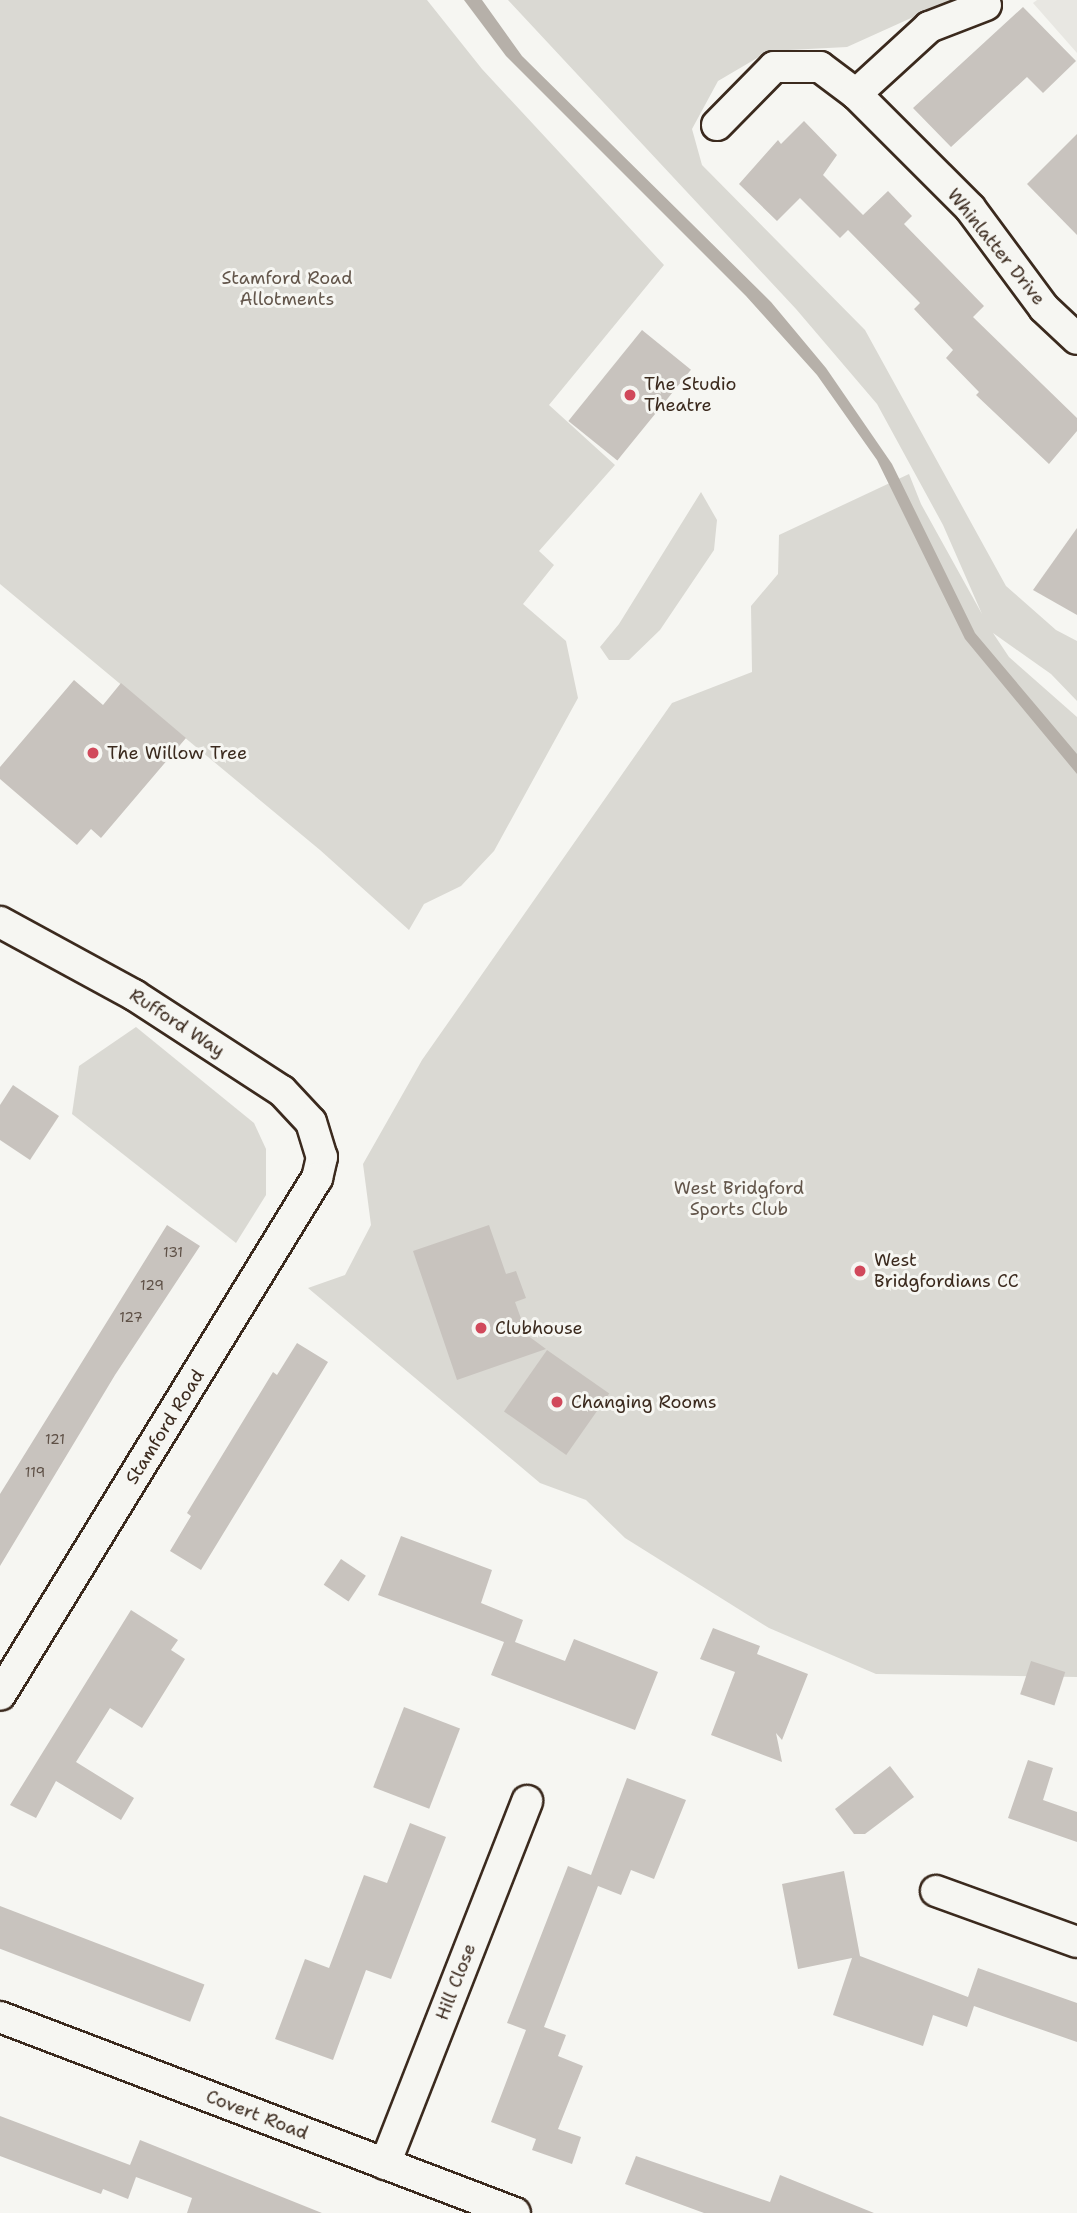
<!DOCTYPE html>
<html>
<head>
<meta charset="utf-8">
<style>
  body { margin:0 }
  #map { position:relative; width:1077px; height:2213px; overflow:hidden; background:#f6f6f2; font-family:"Shantell Sans",sans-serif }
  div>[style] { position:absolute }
  .built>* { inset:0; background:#e8e7e2 }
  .green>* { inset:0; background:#dad9d3 }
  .water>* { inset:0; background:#b6b0a9 }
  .building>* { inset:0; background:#c8c3be; transform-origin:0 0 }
  .roads { filter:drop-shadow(2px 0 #3b2a1e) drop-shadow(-2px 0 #3b2a1e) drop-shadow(0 2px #3b2a1e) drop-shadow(0 -2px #3b2a1e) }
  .street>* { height:30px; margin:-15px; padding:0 15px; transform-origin:15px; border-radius:15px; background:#f6f6f2 }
  .dots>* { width:19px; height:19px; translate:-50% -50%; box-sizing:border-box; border:4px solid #f6f6f2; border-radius:50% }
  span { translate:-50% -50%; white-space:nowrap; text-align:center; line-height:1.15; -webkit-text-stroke:6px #f6f6f2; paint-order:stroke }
  .number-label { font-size:14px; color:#5e5046 }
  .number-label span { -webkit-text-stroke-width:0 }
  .street-label { font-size:18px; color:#3b2a1e }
  .park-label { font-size:18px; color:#63564b }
  .poi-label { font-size:18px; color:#3b2a1e }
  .left { translate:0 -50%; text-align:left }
</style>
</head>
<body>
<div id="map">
  <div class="built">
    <i style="clip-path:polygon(1037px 0,1077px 0,1077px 53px,1033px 3px)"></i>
  </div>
  <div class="green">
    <i style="clip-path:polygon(0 0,427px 0,482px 69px,664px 265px,549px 405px,615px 465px,539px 551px,554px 565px,523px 604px,566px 641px,578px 698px,494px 851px,461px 886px,424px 904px,409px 930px,320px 850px,0 584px)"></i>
    <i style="clip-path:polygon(508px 0,951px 0,847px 47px,769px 51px,718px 81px,692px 129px,702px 165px,865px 330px,1006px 586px,1056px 630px,1077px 641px,1077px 701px,1051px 674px,993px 633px,1009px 657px,1077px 717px,1077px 1677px,876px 1674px,769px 1628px,625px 1538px,586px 1500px,540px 1483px,308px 1288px,345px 1275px,371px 1225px,363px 1164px,422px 1060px,672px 703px,752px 672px,751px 606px,778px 574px,779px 535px,909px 474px,921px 504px,982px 614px,943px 525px,877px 404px,796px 309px)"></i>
    <i style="clip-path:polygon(701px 492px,717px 520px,714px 550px,660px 630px,629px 660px,609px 660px,600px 647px,619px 624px)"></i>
    <i style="clip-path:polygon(136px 1027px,254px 1123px,266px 1149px,266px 1195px,236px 1243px,72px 1114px,79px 1066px)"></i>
  </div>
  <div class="water">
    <i style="clip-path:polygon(464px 0,482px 0,522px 56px,771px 302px,826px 368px,892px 464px,975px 633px,1077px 754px,1077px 774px,965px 639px,877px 460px,817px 375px,746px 296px,506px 56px)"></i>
  </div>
  <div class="building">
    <i style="clip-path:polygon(1023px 7px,1076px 61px,1043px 93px,1027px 77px,951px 147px,913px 108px)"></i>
    <i style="clip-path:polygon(804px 121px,837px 155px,823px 175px,863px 215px,888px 191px,912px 216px,904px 224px,984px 306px,973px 317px,1077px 418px,1077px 431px,1049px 464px,976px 395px,979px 392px,946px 358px,953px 350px,914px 309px,920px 303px,848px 230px,840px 238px,800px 198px,777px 221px,739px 184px,778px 140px,781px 144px)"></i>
    <i style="clip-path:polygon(1077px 134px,1077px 235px,1027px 184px)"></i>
    <i style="left:642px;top:330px;width:63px;height:117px;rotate:39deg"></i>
    <i style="clip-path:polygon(1077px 528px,1077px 615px,1033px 590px)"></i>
    <i style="clip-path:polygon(74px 680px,103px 705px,121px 683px,186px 738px,101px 838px,91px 829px,77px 845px,0 779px,0 767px)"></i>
    <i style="clip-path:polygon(13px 1085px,59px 1116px,30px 1160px,0 1140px,0 1105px)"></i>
    <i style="clip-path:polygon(167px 1225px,200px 1246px,115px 1375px,0 1566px,0 1494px)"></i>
    <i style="clip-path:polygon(489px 1225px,506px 1274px,516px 1271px,526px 1298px,515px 1302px,527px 1335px,546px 1349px,457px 1380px,413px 1251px)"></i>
    <i style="clip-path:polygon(297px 1343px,328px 1362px,201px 1570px,170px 1551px,191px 1516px,187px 1513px,273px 1372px,277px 1375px)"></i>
    <i style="left:547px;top:1350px;width:76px;height:75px;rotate:35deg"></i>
    <i style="clip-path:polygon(401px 1536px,492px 1570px,481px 1603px,523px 1620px,515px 1642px,565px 1661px,574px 1639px,658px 1672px,635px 1730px,491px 1675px,504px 1642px,378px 1595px)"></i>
    <i style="left:341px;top:1559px;width:30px;height:31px;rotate:34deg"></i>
    <i style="clip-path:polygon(131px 1610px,178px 1640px,171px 1650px,185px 1659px,142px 1728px,110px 1708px,76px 1762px,134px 1798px,121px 1820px,56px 1781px,36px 1818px,10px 1805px)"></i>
    <i style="clip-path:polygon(713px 1628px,760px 1646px,757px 1654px,808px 1674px,782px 1740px,776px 1733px,782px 1762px,711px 1735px,735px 1672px,700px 1659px)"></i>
    <i style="left:1031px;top:1661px;width:36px;height:35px;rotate:18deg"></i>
    <i style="left:404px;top:1707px;width:60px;height:86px;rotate:21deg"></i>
    <i style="clip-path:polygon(1028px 1760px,1053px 1768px,1043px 1800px,1077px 1812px,1077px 1842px,1008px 1818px)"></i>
    <i style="clip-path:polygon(890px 1766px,914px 1797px,865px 1834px,854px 1834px,835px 1809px)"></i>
    <i style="clip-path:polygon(627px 1778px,686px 1800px,654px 1879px,631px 1870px,621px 1895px,598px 1886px,544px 2027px,566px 2035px,558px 2056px,583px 2066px,558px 2129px,581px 2137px,572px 2164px,532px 2150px,536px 2139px,491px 2122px,526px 2030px,507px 2023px,568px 1866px,591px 1875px)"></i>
    <i style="clip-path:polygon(410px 1823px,446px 1837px,391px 1979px,366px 1970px,333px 2060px,275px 2039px,305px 1959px,329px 1968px,364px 1875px,387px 1883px)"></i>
    <i style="clip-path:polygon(844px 1871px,860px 1956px,968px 1997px,978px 1968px,1077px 2003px,1077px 2042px,974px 2006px,967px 2027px,933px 2015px,923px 2046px,833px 2015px,852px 1958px,798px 1969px,782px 1884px)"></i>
    <i style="left:0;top:1906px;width:219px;height:40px;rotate:21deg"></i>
    <i style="clip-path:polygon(0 2116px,130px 2165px,140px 2140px,322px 2213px,187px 2213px,192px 2198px,136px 2177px,128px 2199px,103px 2189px,101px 2194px,0 2156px)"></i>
    <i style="clip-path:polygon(636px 2156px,770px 2202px,780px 2175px,874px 2213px,704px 2213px,625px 2184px)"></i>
  </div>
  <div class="roads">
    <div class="street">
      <i style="left:856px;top:94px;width:161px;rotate:45deg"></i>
      <i style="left:970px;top:208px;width:124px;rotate:53.5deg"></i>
      <i style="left:1044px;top:308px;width:45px;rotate:43.2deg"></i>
      <i style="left:717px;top:125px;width:81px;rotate:-45.5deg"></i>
      <i style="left:774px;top:67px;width:46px"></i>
      <i style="left:820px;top:67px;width:45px;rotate:36.9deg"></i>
      <i style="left:856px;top:94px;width:99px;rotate:-42.5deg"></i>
      <i style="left:929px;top:27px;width:61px;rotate:-21.1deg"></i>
      <i style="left:0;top:922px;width:153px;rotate:28.6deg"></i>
      <i style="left:134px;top:995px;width:176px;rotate:33deg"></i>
      <i style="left:282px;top:1091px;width:42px;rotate:46.9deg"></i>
      <i style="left:311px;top:1122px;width:37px;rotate:73deg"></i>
      <i style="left:322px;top:1157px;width:22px;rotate:103deg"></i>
      <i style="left:317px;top:1178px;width:606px;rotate:121.51deg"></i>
      <i style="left:936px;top:1891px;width:150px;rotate:19.9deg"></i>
      <i style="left:0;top:2017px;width:551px;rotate:20.84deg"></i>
      <i style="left:385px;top:2164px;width:390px;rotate:-68.6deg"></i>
    </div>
  </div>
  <div class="dots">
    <i style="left:630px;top:395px;background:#d1495b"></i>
    <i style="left:93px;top:753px;background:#d1495b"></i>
    <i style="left:860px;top:1271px;background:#d1495b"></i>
    <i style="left:481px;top:1328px;background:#d1495b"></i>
    <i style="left:557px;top:1402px;background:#d1495b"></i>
  </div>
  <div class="number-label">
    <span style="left:173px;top:1252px">131</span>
    <span style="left:152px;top:1285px">129</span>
    <span style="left:131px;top:1317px">127</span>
    <span style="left:55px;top:1439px">121</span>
    <span style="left:35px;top:1472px">119</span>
  </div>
  <div class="street-label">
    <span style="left:996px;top:247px;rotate:51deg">Whinlatter Drive</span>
    <span style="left:177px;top:1023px;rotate:33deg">Rufford Way</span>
    <span style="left:165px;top:1427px;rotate:-58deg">Stamford Road</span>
    <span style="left:456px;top:1982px;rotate:-69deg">Hill Close</span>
    <span style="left:257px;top:2115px;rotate:21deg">Covert Road</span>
  </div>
  <div class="park-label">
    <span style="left:287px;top:289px">Stamford Road<br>Allotments</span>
    <span style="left:739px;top:1199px">West Bridgford<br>Sports Club</span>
  </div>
  <div class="poi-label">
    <span class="left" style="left:644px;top:395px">The Studio<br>Theatre</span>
    <span class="left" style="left:107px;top:753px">The Willow Tree</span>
    <span class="left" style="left:874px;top:1271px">West<br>Bridgfordians CC</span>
    <span class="left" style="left:495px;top:1328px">Clubhouse</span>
    <span class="left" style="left:571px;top:1402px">Changing Rooms</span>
  </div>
</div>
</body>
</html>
